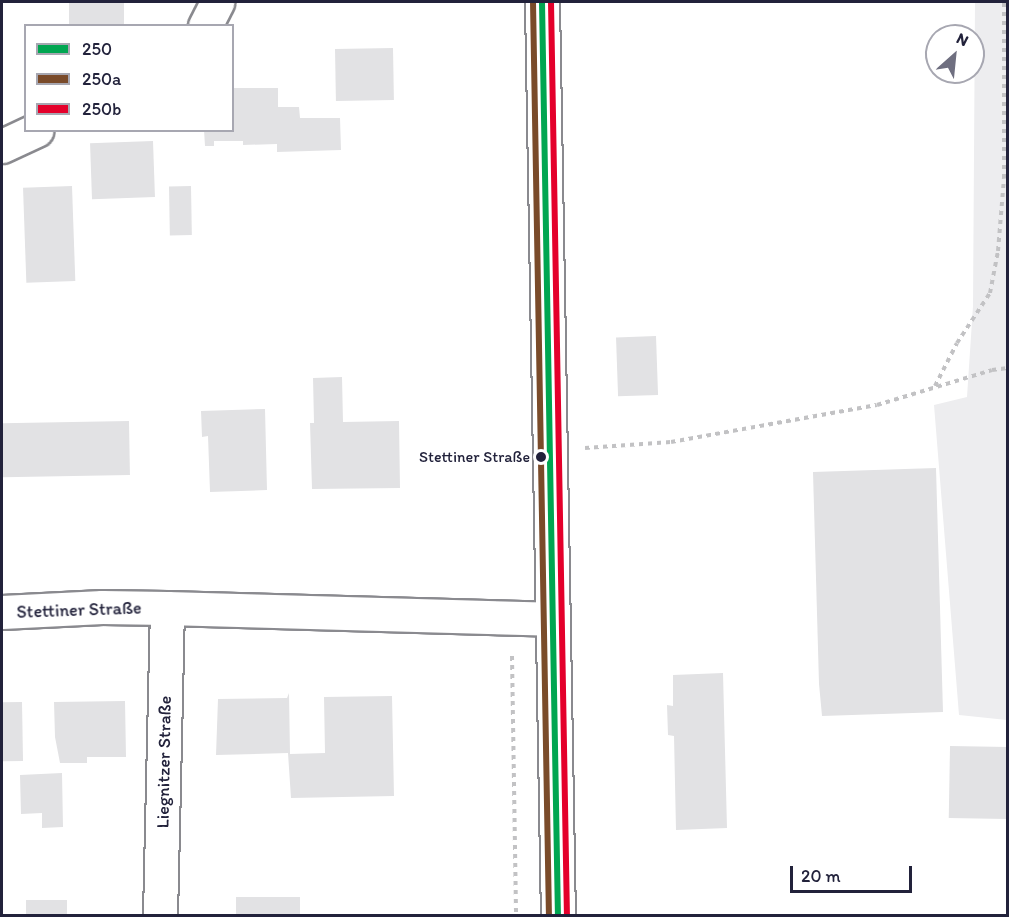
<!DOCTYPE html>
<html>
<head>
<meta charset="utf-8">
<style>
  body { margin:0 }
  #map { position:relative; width:1009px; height:917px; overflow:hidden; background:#fff; font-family:Itim,sans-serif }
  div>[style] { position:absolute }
  .green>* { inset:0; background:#ededef }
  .building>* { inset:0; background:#e2e2e4; transform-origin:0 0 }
  .path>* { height:4px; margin-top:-2px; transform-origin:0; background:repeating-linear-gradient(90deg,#c2c2c4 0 4.5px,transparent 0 9px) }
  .roads { filter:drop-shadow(2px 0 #8a8a8f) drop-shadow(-2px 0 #8a8a8f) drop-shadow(0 2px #8a8a8f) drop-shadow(0 -2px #8a8a8f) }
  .minor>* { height:33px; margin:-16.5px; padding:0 16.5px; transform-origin:16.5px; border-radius:16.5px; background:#fff }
  .bus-1>* { height:6px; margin:-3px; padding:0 3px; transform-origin:3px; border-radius:3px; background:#00a651 }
  .bus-2>* { height:6px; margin:-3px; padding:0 3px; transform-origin:3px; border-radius:3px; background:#7a4b2a }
  .bus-3>* { height:6px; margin:-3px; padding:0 3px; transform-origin:3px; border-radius:3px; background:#e4002b }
  .dots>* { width:16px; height:16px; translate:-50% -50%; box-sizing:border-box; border:3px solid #fff; border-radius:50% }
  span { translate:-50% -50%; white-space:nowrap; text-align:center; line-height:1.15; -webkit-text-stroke:4.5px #fff; paint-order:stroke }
  .bus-label { font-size:16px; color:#22223b }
  .right { translate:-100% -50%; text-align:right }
  .street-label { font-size:18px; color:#22223b }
  .frame { position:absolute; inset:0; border:3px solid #22223b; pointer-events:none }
  .legend { position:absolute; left:24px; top:24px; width:210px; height:108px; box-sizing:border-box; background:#fff; border:2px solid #a7a7b1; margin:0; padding:8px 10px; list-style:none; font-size:18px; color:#22223b }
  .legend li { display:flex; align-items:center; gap:12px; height:30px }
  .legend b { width:30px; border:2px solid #a7a7b1 }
  .north { position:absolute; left:925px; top:24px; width:60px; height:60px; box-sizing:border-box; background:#fff; border:2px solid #a7a7b1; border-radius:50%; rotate:27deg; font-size:16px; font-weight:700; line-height:24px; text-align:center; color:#22223b }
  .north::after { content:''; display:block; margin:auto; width:21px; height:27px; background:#6f6f80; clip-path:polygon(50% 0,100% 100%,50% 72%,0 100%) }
  .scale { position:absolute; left:790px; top:866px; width:122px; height:27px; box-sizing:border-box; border:3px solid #22223b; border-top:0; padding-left:8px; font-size:18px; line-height:21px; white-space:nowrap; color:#22223b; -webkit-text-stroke:4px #fff; paint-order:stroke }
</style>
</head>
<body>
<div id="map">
  <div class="green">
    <i style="clip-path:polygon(975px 2px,1008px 2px,1007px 720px,959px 715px,934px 405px,967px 397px,973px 306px)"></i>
  </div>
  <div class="building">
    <i style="left:69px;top:2px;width:55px;height:24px"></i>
    <i style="left:393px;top:48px;width:52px;height:58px;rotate:89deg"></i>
    <i style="clip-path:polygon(232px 88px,278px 88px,278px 107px,299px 107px,300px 118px,340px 118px,341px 150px,277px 152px,277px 144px,243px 145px,243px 141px,214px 141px,214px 146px,205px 146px,204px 130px,232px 130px)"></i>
    <i style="left:153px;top:141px;width:56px;height:63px;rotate:88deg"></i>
    <i style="left:72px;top:186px;width:95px;height:49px;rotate:88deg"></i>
    <i style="left:191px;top:186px;width:49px;height:22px;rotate:89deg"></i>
    <i style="left:656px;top:336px;width:59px;height:40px;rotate:88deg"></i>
    <i style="clip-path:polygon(342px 377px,343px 422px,399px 421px,400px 488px,312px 489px,310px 423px,314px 423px,313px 378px)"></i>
    <i style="clip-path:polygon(265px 409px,267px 490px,210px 492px,208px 436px,202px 437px,201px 411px)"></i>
    <i style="left:129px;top:421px;width:54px;height:127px;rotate:89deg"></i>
    <i style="clip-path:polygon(936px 468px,943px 712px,822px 716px,819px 684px,813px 472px)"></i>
    <i style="clip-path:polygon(723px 673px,727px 828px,676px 830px,674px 736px,668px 735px,667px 705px,673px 706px,673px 675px)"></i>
    <i style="clip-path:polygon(289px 693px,290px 754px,325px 753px,324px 697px,392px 696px,394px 796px,291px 798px,288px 753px,216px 755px,218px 699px,287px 698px)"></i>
    <i style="clip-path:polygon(125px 701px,126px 757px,87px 757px,87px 763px,60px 763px,55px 737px,54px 702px)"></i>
    <i style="left:22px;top:702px;width:59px;height:20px;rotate:89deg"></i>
    <i style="left:1008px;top:747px;width:72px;height:58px;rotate:91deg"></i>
    <i style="clip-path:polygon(62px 773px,63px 827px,42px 828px,42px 813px,21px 814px,20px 775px)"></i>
    <i style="left:300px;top:897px;width:18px;height:64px;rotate:90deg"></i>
    <i style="left:26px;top:900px;width:41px;height:15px"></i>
  </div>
  <div class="path">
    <i style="left:935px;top:386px;width:48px;rotate:-62.9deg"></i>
    <i style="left:957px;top:343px;width:60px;rotate:-56.6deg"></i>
    <i style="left:990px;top:293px;width:43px;rotate:-79.2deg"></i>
    <i style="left:998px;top:251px;width:73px;rotate:-85.3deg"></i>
    <i style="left:1004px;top:178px;width:176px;rotate:-90deg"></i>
    <i style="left:585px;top:448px;width:86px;rotate:-4deg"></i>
    <i style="left:671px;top:442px;width:209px;rotate:-10.2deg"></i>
    <i style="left:877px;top:405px;width:120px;rotate:-16.9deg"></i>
    <i style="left:992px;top:370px;width:16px;rotate:-7deg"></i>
    <i style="left:512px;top:656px;width:260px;rotate:89.1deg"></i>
  </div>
  <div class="roads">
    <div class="minor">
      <i style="left:542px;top:2px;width:914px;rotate:89deg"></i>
      <i style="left:205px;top:26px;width:27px;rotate:-63deg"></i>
      <i style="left:2px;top:146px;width:38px;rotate:-25deg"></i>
      <i style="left:2px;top:612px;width:100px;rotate:-2.9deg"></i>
      <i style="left:102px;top:607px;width:65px;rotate:0.9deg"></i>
      <i style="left:167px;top:608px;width:384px;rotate:1.6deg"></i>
      <i style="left:160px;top:916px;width:308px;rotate:-88.7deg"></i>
    </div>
  </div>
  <div class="bus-1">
    <i style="left:542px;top:2px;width:914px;rotate:89deg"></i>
  </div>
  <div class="bus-2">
    <i style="left:533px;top:2px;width:914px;rotate:89deg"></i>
  </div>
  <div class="bus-3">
    <i style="left:551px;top:2px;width:914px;rotate:89deg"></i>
  </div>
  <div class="dots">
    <i style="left:541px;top:457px;background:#22223b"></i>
  </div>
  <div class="bus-label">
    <span class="right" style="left:530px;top:457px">Stettiner Straße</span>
  </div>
  <div class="street-label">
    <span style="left:79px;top:610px;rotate:-2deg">Stettiner Straße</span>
    <span style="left:164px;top:762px;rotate:-89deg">Liegnitzer Straße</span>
  </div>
  <div class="frame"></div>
  <ul class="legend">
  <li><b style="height:8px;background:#00a651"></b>250</li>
  <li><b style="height:8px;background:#7a4b2a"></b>250a</li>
  <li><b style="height:8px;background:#e4002b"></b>250b</li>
  </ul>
  <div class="north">N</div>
  <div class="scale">20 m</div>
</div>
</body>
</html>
